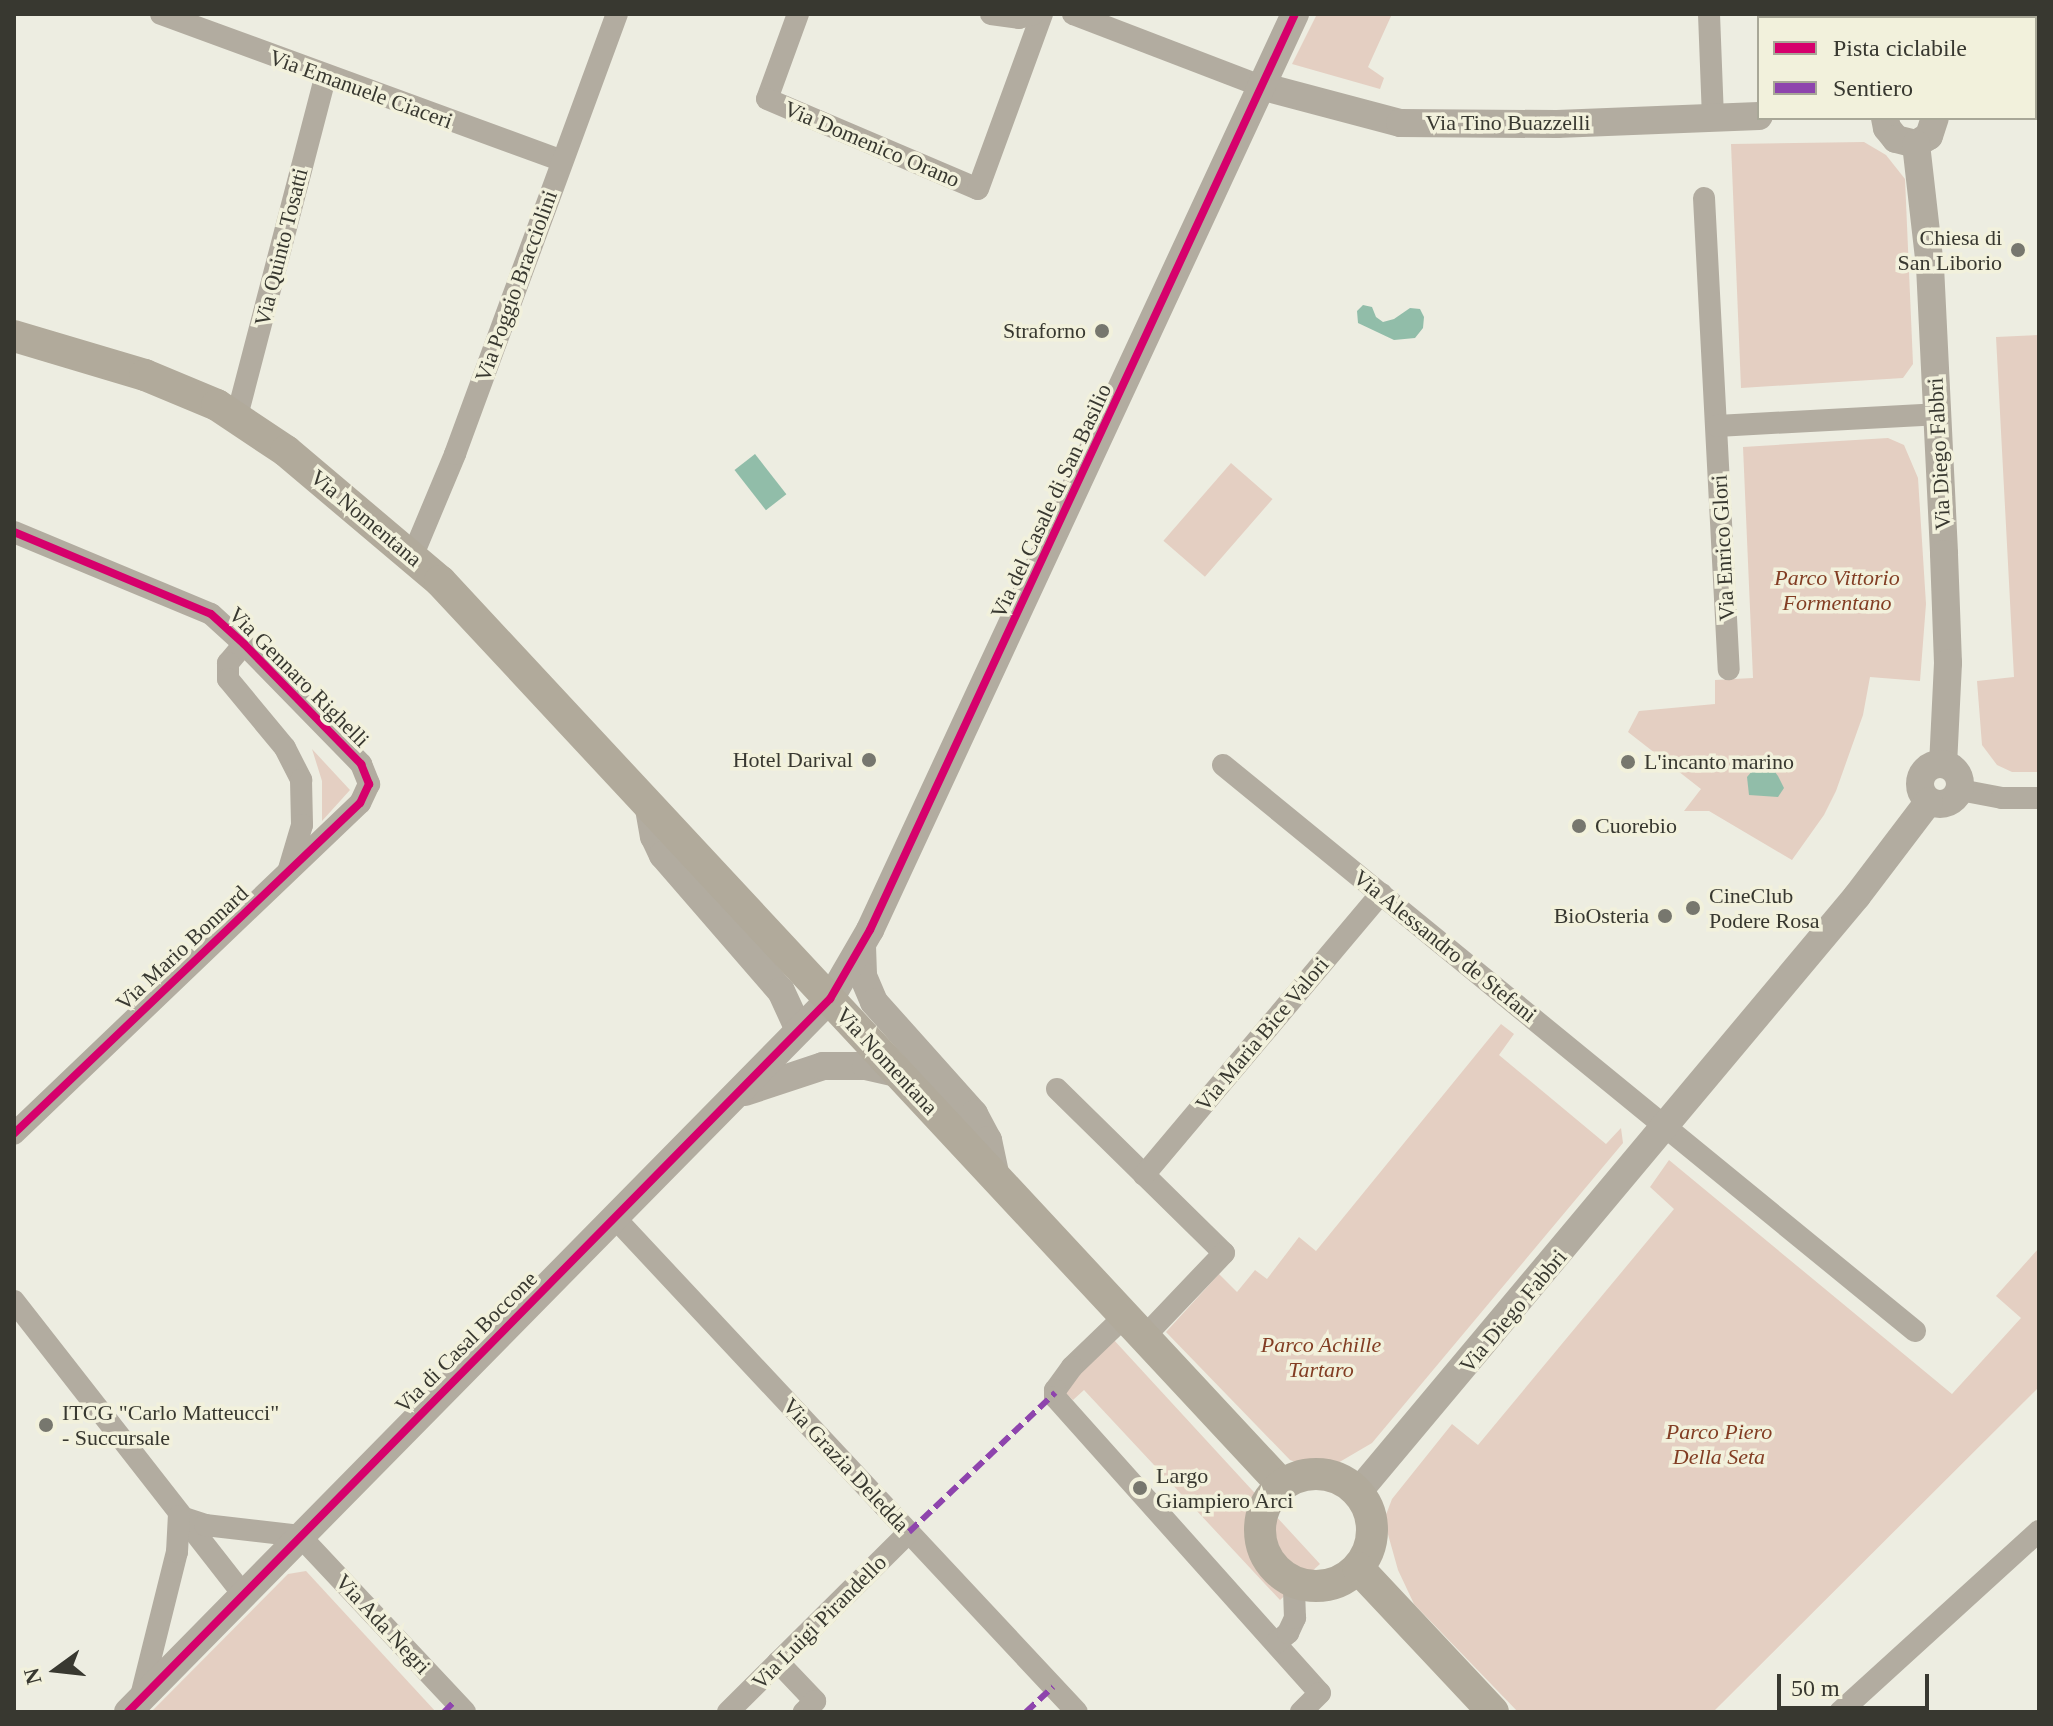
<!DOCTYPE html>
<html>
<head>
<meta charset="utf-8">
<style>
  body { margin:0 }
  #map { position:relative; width:2053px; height:1726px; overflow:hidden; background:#edede1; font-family:Georgia,serif }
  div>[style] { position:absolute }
  .green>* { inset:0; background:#e4cfc2; transform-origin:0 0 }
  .water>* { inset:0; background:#91bda9; transform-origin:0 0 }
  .minor>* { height:22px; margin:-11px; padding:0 11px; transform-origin:11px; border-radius:11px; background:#b2aca0 }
  .tertiary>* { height:28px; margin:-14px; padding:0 14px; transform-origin:14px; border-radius:14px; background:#b2aca0 }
  .tertiary>.ring { margin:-14px; padding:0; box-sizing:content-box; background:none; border:28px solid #b2aca0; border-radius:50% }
  .secondary>* { height:32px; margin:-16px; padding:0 16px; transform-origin:16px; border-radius:16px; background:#b1aa9b }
  .secondary>.ring { margin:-16px; padding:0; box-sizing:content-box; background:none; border:32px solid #b1aa9b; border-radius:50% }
  .quiet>* { height:6px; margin-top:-3px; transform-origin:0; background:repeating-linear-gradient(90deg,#8e44ad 0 12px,transparent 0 18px) }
  .cycleway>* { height:8px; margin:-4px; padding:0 4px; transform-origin:4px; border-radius:4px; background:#d6006c }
  .dots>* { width:22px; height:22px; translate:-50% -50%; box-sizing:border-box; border:4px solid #f2f1dc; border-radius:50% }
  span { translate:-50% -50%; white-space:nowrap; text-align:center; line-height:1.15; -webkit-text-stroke:7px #f2f1dc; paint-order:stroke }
  .street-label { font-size:22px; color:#383830 }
  .poi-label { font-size:22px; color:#383830 }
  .right { translate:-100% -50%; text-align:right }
  .left { translate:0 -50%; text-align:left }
  .park-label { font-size:22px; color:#823d23; font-style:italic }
  .frame { position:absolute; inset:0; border:16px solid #383830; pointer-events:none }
  .legend { position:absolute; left:1757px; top:16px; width:280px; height:104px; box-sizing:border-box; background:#f2f1dc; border:2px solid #a8a797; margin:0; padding:10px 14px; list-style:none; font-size:24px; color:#383830 }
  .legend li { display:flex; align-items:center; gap:16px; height:40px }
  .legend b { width:40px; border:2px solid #a8a797 }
  .north { position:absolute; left:16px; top:1630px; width:80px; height:80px; -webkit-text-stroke:6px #f2f1dc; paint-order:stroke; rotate:255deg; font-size:22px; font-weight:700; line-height:32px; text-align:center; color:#383830 }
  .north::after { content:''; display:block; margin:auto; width:28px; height:36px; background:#383830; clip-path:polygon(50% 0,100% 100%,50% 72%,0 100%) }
  .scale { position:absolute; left:1777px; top:1674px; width:152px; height:36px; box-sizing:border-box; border:4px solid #383830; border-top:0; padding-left:10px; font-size:24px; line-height:28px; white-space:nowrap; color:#383830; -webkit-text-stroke:6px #f2f1dc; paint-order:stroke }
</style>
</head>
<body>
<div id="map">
  <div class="green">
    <i style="clip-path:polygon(1317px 14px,1392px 14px,1368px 67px,1384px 78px,1380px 89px,1292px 64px)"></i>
    <i style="clip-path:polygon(1864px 142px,1886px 155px,1905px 179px,1913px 364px,1903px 378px,1741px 388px,1731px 144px)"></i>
    <i style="clip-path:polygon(2039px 335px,2039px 772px,2012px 772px,1997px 765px,1982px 745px,1977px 681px,2014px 677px,1996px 337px)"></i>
    <i style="clip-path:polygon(1888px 438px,1904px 445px,1918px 478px,1926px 604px,1920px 681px,1870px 677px,1863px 715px,1836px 791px,1824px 815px,1792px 860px,1709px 811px,1684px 811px,1701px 789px,1628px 732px,1639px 711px,1715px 704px,1715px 680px,1753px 678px,1743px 447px)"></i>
    <i style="left:1231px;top:463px;width:55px;height:103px;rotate:41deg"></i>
    <i style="clip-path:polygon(312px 749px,350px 790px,322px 821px,322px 781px)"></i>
    <i style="clip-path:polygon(1501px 1024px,1514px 1034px,1499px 1055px,1606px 1144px,1621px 1128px,1623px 1143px,1372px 1443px,1331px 1467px,1310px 1468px,1290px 1460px,1166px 1332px,1219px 1274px,1237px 1292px,1255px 1270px,1267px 1279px,1299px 1237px,1316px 1251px)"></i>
    <i style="clip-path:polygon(1669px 1160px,1952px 1394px,2021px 1318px,1996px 1296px,2039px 1248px,2039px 1387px,1713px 1712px,1518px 1712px,1414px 1604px,1398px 1570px,1384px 1520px,1392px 1499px,1452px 1424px,1478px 1445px,1674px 1209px,1650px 1187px)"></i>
    <i style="clip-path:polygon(1113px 1339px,1320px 1564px,1280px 1600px,1084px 1390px,1073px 1400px,1063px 1391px)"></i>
    <i style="clip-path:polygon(306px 1571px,436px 1712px,151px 1712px,288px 1574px)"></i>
  </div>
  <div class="water">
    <i style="clip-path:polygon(1363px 305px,1372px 307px,1376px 317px,1383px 322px,1394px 319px,1410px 308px,1420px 309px,1424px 317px,1423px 328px,1415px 338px,1394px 340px,1358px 323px,1357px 311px)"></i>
    <i style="left:755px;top:454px;width:51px;height:26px;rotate:52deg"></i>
    <i style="clip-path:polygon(1758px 764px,1769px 764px,1778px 776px,1784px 788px,1778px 797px,1749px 795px,1747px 777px)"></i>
  </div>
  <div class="minor">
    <i style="left:161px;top:14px;width:427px;rotate:20.1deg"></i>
    <i style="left:798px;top:14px;width:90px;rotate:110deg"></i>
    <i style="left:767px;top:99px;width:229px;rotate:23.1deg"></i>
    <i style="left:978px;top:189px;width:186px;rotate:-69.9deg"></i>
    <i style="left:991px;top:14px;width:28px;rotate:8deg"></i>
    <i style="left:1019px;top:18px;width:15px;rotate:-16deg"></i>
    <i style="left:1073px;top:14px;width:201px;rotate:21deg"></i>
    <i style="left:1709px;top:14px;width:104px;rotate:87.8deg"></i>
    <i style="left:2035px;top:105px;width:4px;rotate:-14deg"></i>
    <i style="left:1704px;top:198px;width:472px;rotate:87deg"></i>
    <i style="left:237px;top:416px;width:350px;rotate:-75.4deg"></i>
    <i style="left:1717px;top:426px;width:219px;rotate:-3.1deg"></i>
    <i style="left:14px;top:532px;width:213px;rotate:22.6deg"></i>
    <i style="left:211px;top:614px;width:45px;rotate:42.3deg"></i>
    <i style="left:244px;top:644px;width:168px;rotate:45.7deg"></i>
    <i style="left:361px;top:764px;width:22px;rotate:68deg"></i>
    <i style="left:369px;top:784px;width:21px;rotate:115deg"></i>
    <i style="left:360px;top:803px;width:479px;rotate:136.3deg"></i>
    <i style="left:412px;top:557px;width:112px;rotate:-67.3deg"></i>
    <i style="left:455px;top:454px;width:469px;rotate:-69.8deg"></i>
    <i style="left:244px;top:644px;width:25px;rotate:130deg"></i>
    <i style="left:228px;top:663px;width:16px;rotate:90deg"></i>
    <i style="left:228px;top:679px;width:89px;rotate:50.4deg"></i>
    <i style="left:285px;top:748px;width:36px;rotate:63deg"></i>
    <i style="left:301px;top:780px;width:45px;rotate:88.7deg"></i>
    <i style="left:302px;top:825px;width:46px;rotate:106.5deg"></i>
    <i style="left:1223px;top:765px;width:894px;rotate:39.28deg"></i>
    <i style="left:1960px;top:790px;width:43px;rotate:10.8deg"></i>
    <i style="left:2002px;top:798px;width:37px"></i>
    <i style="left:1057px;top:1089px;width:234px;rotate:44.5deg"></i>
    <i style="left:1224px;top:1253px;width:115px;rotate:133.6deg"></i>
    <i style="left:1144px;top:1175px;width:368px;rotate:-49.9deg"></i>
    <i style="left:615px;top:1218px;width:676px;rotate:46.92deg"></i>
    <i style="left:14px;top:1301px;width:372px;rotate:52deg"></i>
    <i style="left:1126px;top:1315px;width:75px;rotate:136.1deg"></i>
    <i style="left:1072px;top:1367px;width:29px;rotate:126deg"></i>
    <i style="left:1055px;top:1390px;width:7px;rotate:90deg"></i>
    <i style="left:1055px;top:1397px;width:397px;rotate:48.2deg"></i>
    <i style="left:1320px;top:1693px;width:27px;rotate:135deg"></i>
    <i style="left:181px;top:1517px;width:25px;rotate:18deg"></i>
    <i style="left:205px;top:1525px;width:96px;rotate:6.6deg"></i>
    <i style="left:300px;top:1536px;width:241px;rotate:46.8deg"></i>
    <i style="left:1276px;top:1643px;width:16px;rotate:-40deg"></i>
    <i style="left:1288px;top:1633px;width:17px;rotate:-65deg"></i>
    <i style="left:1295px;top:1618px;width:37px;rotate:-92deg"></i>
    <i style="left:778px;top:1662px;width:54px;rotate:46.5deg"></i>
    <i style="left:815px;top:1701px;width:16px;rotate:135deg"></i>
    <i style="left:140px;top:1700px;width:153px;rotate:-76deg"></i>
    <i style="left:177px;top:1552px;width:36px;rotate:-87deg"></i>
    <i style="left:728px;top:1712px;width:255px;rotate:-44.8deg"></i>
    <i style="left:1840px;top:1712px;width:269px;rotate:-42.3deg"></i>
  </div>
  <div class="tertiary">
    <i style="left:1261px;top:86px;width:144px;rotate:14.9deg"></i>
    <i style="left:1400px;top:123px;width:157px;rotate:0.4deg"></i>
    <i style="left:1557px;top:124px;width:202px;rotate:-2.3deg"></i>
    <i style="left:1885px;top:118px;width:10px;rotate:79deg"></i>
    <i style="left:1887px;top:128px;width:14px;rotate:51deg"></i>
    <i style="left:1896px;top:139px;width:21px;rotate:14deg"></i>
    <i style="left:1916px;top:144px;width:15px;rotate:-32deg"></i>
    <i style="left:1929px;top:136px;width:19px;rotate:-72deg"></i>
    <i style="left:1916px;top:144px;width:123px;rotate:83.5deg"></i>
    <i style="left:1930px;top:266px;width:288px;rotate:87.2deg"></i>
    <i style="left:1944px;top:554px;width:109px;rotate:87.9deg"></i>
    <i style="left:1948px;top:663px;width:101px;rotate:92.8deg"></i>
    <i class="ring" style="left:1920px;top:764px;width:12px;height:12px"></i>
    <i style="left:648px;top:803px;width:34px;rotate:80deg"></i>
    <i style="left:654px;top:836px;width:21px;rotate:65deg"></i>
    <i style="left:663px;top:855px;width:180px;rotate:49.1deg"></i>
    <i style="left:781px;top:991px;width:43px;rotate:65.2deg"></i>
    <i style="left:862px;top:946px;width:30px;rotate:88deg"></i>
    <i style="left:863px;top:976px;width:28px;rotate:67deg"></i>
    <i style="left:874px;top:1002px;width:150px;rotate:48.2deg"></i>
    <i style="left:974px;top:1114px;width:30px;rotate:62deg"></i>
    <i style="left:988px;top:1140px;width:38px;rotate:78deg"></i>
    <i style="left:745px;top:1092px;width:82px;rotate:-18.4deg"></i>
    <i style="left:823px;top:1066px;width:43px"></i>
    <i style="left:866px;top:1066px;width:35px;rotate:13deg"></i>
    <i style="left:1358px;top:1492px;width:777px;rotate:-50.06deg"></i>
    <i style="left:1857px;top:896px;width:119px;rotate:-52.8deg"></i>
    <i style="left:128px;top:1712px;width:1001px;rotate:-45.45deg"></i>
    <i style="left:830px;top:999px;width:80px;rotate:-59.9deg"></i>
    <i style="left:870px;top:930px;width:1010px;rotate:-65.11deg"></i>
  </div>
  <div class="secondary">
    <i style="left:14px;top:336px;width:137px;rotate:16.6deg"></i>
    <i style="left:145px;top:375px;width:78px;rotate:22.6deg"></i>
    <i style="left:217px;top:405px;width:83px;rotate:33.7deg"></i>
    <i style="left:286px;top:451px;width:202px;rotate:40.2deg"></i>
    <i style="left:440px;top:581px;width:1235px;rotate:47.03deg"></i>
    <i class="ring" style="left:1260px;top:1474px;width:80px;height:80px"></i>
    <i style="left:1358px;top:1568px;width:197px;rotate:46.8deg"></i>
  </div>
  <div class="quiet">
    <i style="left:909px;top:1532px;width:202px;rotate:-43.6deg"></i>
    <i style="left:444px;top:1712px;width:16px;rotate:-45deg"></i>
    <i style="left:1026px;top:1712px;width:37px;rotate:-43deg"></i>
  </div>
  <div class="cycleway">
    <i style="left:14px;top:532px;width:213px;rotate:22.6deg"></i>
    <i style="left:211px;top:614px;width:45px;rotate:42.3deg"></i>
    <i style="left:244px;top:644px;width:168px;rotate:45.7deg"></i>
    <i style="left:361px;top:764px;width:22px;rotate:68deg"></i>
    <i style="left:369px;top:784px;width:21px;rotate:115deg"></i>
    <i style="left:360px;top:803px;width:479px;rotate:136.3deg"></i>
    <i style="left:128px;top:1712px;width:1001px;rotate:-45.45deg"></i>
    <i style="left:830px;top:999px;width:80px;rotate:-59.9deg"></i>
    <i style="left:870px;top:930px;width:1010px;rotate:-65.11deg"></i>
  </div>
  <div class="dots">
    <i style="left:2018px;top:250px;background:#77776e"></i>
    <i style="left:1102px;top:331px;background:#77776e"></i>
    <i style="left:869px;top:760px;background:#77776e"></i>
    <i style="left:1628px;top:762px;background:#77776e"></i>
    <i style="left:1579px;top:826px;background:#77776e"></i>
    <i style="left:1693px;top:908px;background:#77776e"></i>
    <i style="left:1665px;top:916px;background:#77776e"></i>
    <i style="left:46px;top:1425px;background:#77776e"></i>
    <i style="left:1140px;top:1488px;background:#77776e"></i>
  </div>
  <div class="street-label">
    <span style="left:361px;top:89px;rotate:20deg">Via Emanuele Ciaceri</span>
    <span style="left:1508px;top:123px">Via Tino Buazzelli</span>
    <span style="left:872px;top:144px;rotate:23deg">Via Domenico Orano</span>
    <span style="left:281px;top:247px;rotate:-76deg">Via Quinto Tosatti</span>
    <span style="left:516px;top:286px;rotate:-70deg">Via Poggio Bracciolini</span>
    <span style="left:1939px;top:454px;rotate:-93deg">Via Diego Fabbri</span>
    <span style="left:1051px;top:501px;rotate:-65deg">Via del Casale di San Basilio</span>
    <span style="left:366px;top:518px;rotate:40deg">Via Nomentana</span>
    <span style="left:1723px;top:548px;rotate:-93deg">Via Enrico Glori</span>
    <span style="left:299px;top:677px;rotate:45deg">Via Gennaro Righelli</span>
    <span style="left:1445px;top:946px;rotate:39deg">Via Alessandro de Stefani</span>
    <span style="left:182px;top:948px;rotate:-43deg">Via Mario Bonnard</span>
    <span style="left:1262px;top:1034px;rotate:-50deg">Via Maria Bice Valori</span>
    <span style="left:887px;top:1061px;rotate:47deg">Via Nomentana</span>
    <span style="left:1513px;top:1311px;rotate:-50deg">Via Diego Fabbri</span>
    <span style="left:466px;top:1342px;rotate:-45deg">Via di Casal Boccone</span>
    <span style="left:846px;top:1465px;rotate:47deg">Via Grazia Deledda</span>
    <span style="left:819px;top:1622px;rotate:-45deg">Via Luigi Pirandello</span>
    <span style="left:383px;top:1624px;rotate:47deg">Via Ada Negri</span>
  </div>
  <div class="poi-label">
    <span class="right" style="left:2002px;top:250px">Chiesa di<br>San Liborio</span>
    <span class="right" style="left:1086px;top:331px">Straforno</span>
    <span class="right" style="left:853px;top:760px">Hotel Darival</span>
    <span class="left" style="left:1644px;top:762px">L'incanto marino</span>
    <span class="left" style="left:1595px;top:826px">Cuorebio</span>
    <span class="left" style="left:1709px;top:908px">CineClub<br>Podere Rosa</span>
    <span class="right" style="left:1649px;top:916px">BioOsteria</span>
    <span class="left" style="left:62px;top:1425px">ITCG "Carlo Matteucci"<br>- Succursale</span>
    <span class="left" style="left:1156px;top:1488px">Largo<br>Giampiero Arci</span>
  </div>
  <div class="park-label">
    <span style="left:1837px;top:590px">Parco Vittorio<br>Formentano</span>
    <span style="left:1321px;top:1357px">Parco Achille<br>Tartaro</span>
    <span style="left:1719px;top:1444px">Parco Piero<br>Della Seta</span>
  </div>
  <div class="frame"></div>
  <ul class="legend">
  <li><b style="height:10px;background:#d6006c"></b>Pista ciclabile</li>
  <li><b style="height:10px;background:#8e44ad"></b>Sentiero</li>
  </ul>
  <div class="north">N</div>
  <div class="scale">50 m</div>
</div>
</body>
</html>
